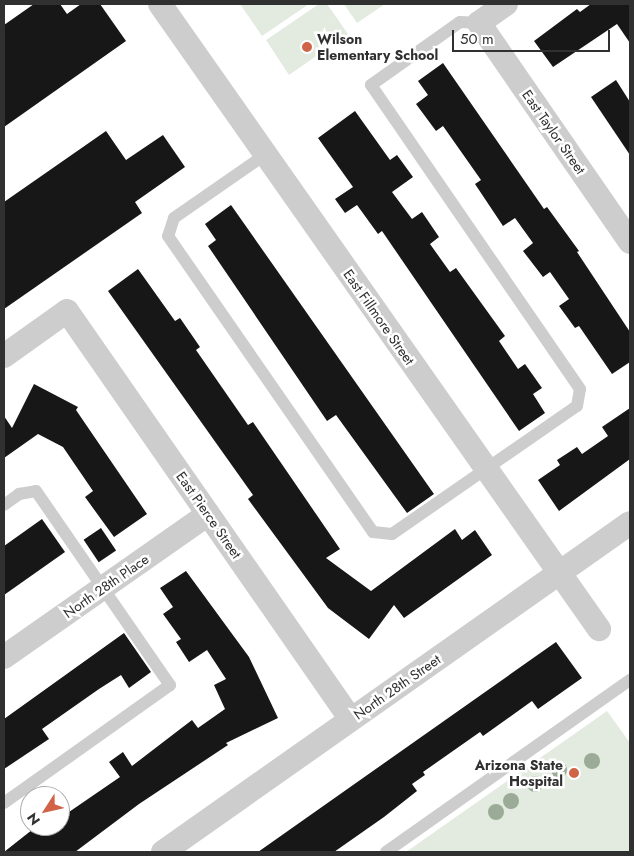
<!DOCTYPE html>
<html>
<head>
<meta charset="utf-8">
<style>
  body { margin:0 }
  #map { position:relative; width:634px; height:856px; overflow:hidden; background:#fff; font-family:Jost,sans-serif }
  div>[style] { position:absolute }
  .green>* { inset:0; background:#e3ebe0 }
  .building>* { inset:0; background:#171717; transform-origin:0 0 }
  .service>* { height:12px; margin:-6px; padding:0 6px; transform-origin:6px; border-radius:6px; background:#cdcdcd }
  .minor>* { height:24px; margin:-12px; padding:0 12px; transform-origin:12px; border-radius:12px; background:#cdcdcd }
  .trees>* { width:16px; height:16px; margin:-8px; border-radius:50%; background:#9bab98 }
  .dots>* { width:14px; height:14px; translate:-50% -50%; box-sizing:border-box; border:2px solid #fff; border-radius:50% }
  span { translate:-50% -50%; white-space:nowrap; text-align:center; line-height:1.15; -webkit-text-stroke:5px #fff; paint-order:stroke }
  .poi-label { font-size:14px; color:#303030; font-weight:700 }
  .left { translate:0 -50%; text-align:left }
  .right { translate:-100% -50%; text-align:right }
  .street-label { font-size:14px; color:#303030 }
  .frame { position:absolute; inset:0; border:5px solid #303030; pointer-events:none }
  .north { position:absolute; left:20px; top:786px; width:50px; height:50px; box-sizing:border-box; background:#fff; border:1px solid #acacac; border-radius:50%; rotate:235deg; font-size:14px; font-weight:700; line-height:20px; text-align:center; color:#303030 }
  .north::after { content:''; display:block; margin:auto; width:18px; height:22px; background:#d16349; clip-path:polygon(50% 0,100% 100%,50% 72%,0 100%) }
  .scale { position:absolute; left:452px; top:30px; width:158px; height:22px; box-sizing:border-box; border:2px solid #303030; border-top:0; padding-left:6px; font-size:15px; line-height:18px; white-space:nowrap; color:#303030; -webkit-text-stroke:4px #fff; paint-order:stroke }
</style>
</head>
<body>
<div id="map">
  <div class="green">
    <i style="clip-path:polygon(240px 4px,309px 4px,262px 36px)"></i>
    <i style="clip-path:polygon(319px 4px,327px 4px,348px 34px,289px 75px,266px 40px)"></i>
    <i style="clip-path:polygon(344px 4px,385px 4px,357px 23px)"></i>
    <i style="clip-path:polygon(607px 711px,630px 743px,630px 852px,406px 852px)"></i>
  </div>
  <div class="building">
    <i style="clip-path:polygon(34px 4px,60px 4px,67px 14px,81px 4px,100px 4px,126px 41px,4px 127px,4px 25px)"></i>
    <i style="clip-path:polygon(591px 4px,630px 4px,630px 43px,617px 24px,553px 67px,534px 41px,577px 9px,580px 12px)"></i>
    <i style="clip-path:polygon(443px 63px,544px 209px,547px 207px,579px 251px,577px 252px,630px 332px,630px 362px,612px 374px,579px 326px,575px 328px,559px 306px,569px 299px,550px 272px,543px 277px,523px 251px,533px 243px,515px 218px,503px 226px,475px 184px,481px 180px,443px 126px,436px 131px,416px 104px,428px 95px,418px 81px)"></i>
    <i style="clip-path:polygon(616px 80px,630px 102px,630px 155px,591px 97px)"></i>
    <i style="clip-path:polygon(355px 111px,390px 160px,397px 155px,413px 177px,392px 192px,412px 219px,422px 212px,439px 237px,430px 244px,450px 272px,456px 268px,505px 336px,499px 341px,518px 369px,525px 364px,542px 388px,533px 394px,545px 413px,519px 431px,382px 231px,378px 234px,357px 205px,345px 213px,335px 199px,353px 187px,318px 138px)"></i>
    <i style="clip-path:polygon(106px 131px,126px 160px,163px 135px,185px 167px,135px 202px,142px 213px,4px 309px,4px 202px)"></i>
    <i style="clip-path:polygon(231px 205px,434px 494px,407px 513px,336px 415px,327px 421px,208px 246px,216px 240px,205px 224px)"></i>
    <i style="clip-path:polygon(138px 269px,175px 321px,180px 318px,200px 347px,196px 350px,248px 425px,253px 422px,340px 549px,326px 558px,371px 591px,455px 529px,462px 540px,475px 530px,492px 555px,404px 618px,394px 605px,369px 639px,328px 608px,248px 499px,253px 495px,108px 291px)"></i>
    <i style="clip-path:polygon(34px 384px,78px 407px,76px 410px,147px 514px,114px 537px,85px 497px,93px 491px,63px 447px,38px 434px,4px 458px,4px 416px,12px 428px)"></i>
    <i style="clip-path:polygon(630px 408px,630px 459px,559px 511px,538px 480px,560px 465px,557px 460px,577px 447px,582px 454px,608px 436px,602px 427px)"></i>
    <i style="clip-path:polygon(42px 519px,65px 552px,4px 595px,4px 546px)"></i>
    <i style="left:101px;top:528px;width:27px;height:21px;rotate:56deg"></i>
    <i style="clip-path:polygon(186px 571px,249px 657px,278px 718px,226px 743px,228px 745px,139px 804px,75px 852px,4px 852px,37px 826px,44px 834px,60px 826px,69px 812px,120px 777px,109px 762px,123px 752px,132px 766px,192px 720px,198px 728px,225px 709px,214px 685px,226px 679px,207px 650px,189px 662px,176px 642px,181px 639px,163px 614px,173px 607px,160px 588px)"></i>
    <i style="clip-path:polygon(124px 633px,151px 672px,129px 688px,121px 675px,99px 689px,42px 729px,49px 739px,4px 769px,4px 719px)"></i>
    <i style="clip-path:polygon(556px 642px,582px 678px,538px 709px,532px 701px,483px 736px,480px 732px,423px 772px,425px 775px,412px 784px,417px 791px,384px 817px,334px 852px,258px 852px)"></i>
  </div>
  <div class="service">
    <i style="left:266px;top:154px;width:112px;rotate:145.2deg"></i>
    <i style="left:174px;top:218px;width:19px;rotate:108deg"></i>
    <i style="left:168px;top:236px;width:360px;rotate:55.3deg"></i>
    <i style="left:373px;top:532px;width:19px;rotate:6deg"></i>
    <i style="left:392px;top:534px;width:225px;rotate:-34.7deg"></i>
    <i style="left:577px;top:406px;width:17px;rotate:-80deg"></i>
    <i style="left:580px;top:389px;width:369px;rotate:-124.5deg"></i>
    <i style="left:371px;top:85px;width:109px;rotate:-35.3deg"></i>
    <i style="left:460px;top:22px;width:19px;rotate:3deg"></i>
    <i style="left:4px;top:505px;width:19px;rotate:-36deg"></i>
    <i style="left:19px;top:494px;width:17px;rotate:-10deg"></i>
    <i style="left:36px;top:491px;width:236px;rotate:55.4deg"></i>
    <i style="left:170px;top:685px;width:204px;rotate:144.6deg"></i>
    <i style="left:386px;top:852px;width:299px;rotate:-35.2deg"></i>
  </div>
  <div class="minor">
    <i style="left:160px;top:4px;width:764px;rotate:54.92deg"></i>
    <i style="left:506px;top:4px;width:33px;rotate:145deg"></i>
    <i style="left:479px;top:23px;width:266px;rotate:55.4deg"></i>
    <i style="left:4px;top:356px;width:77px;rotate:-35.5deg"></i>
    <i style="left:67px;top:311px;width:497px;rotate:55.2deg"></i>
    <i style="left:4px;top:657px;width:249px;rotate:-35deg"></i>
    <i style="left:163px;top:852px;width:571px;rotate:-35.16deg"></i>
  </div>
  <div class="trees">
    <i style="left:592px;top:761px"></i>
    <i style="left:559px;top:770px"></i>
    <i style="left:535px;top:784px"></i>
    <i style="left:511px;top:801px"></i>
    <i style="left:496px;top:812px"></i>
  </div>
  <div class="dots">
    <i style="left:307px;top:47px;background:#d16349"></i>
    <i style="left:574px;top:773px;background:#d16349"></i>
  </div>
  <div class="poi-label">
    <span class="left" style="left:317px;top:47px">Wilson<br>Elementary School</span>
    <span class="right" style="left:563px;top:773px">Arizona State<br>Hospital</span>
  </div>
  <div class="street-label">
    <span style="left:554px;top:132px;rotate:55deg">East Taylor Street</span>
    <span style="left:379px;top:317px;rotate:55deg">East Fillmore Street</span>
    <span style="left:209px;top:515px;rotate:55deg">East Pierce Street</span>
    <span style="left:106px;top:586px;rotate:-35deg">North 28th Place</span>
    <span style="left:397px;top:687px;rotate:-35deg">North 28th Street</span>
  </div>
  <div class="frame"></div>
  <div class="north">N</div>
  <div class="scale">50 m</div>
</div>
</body>
</html>
